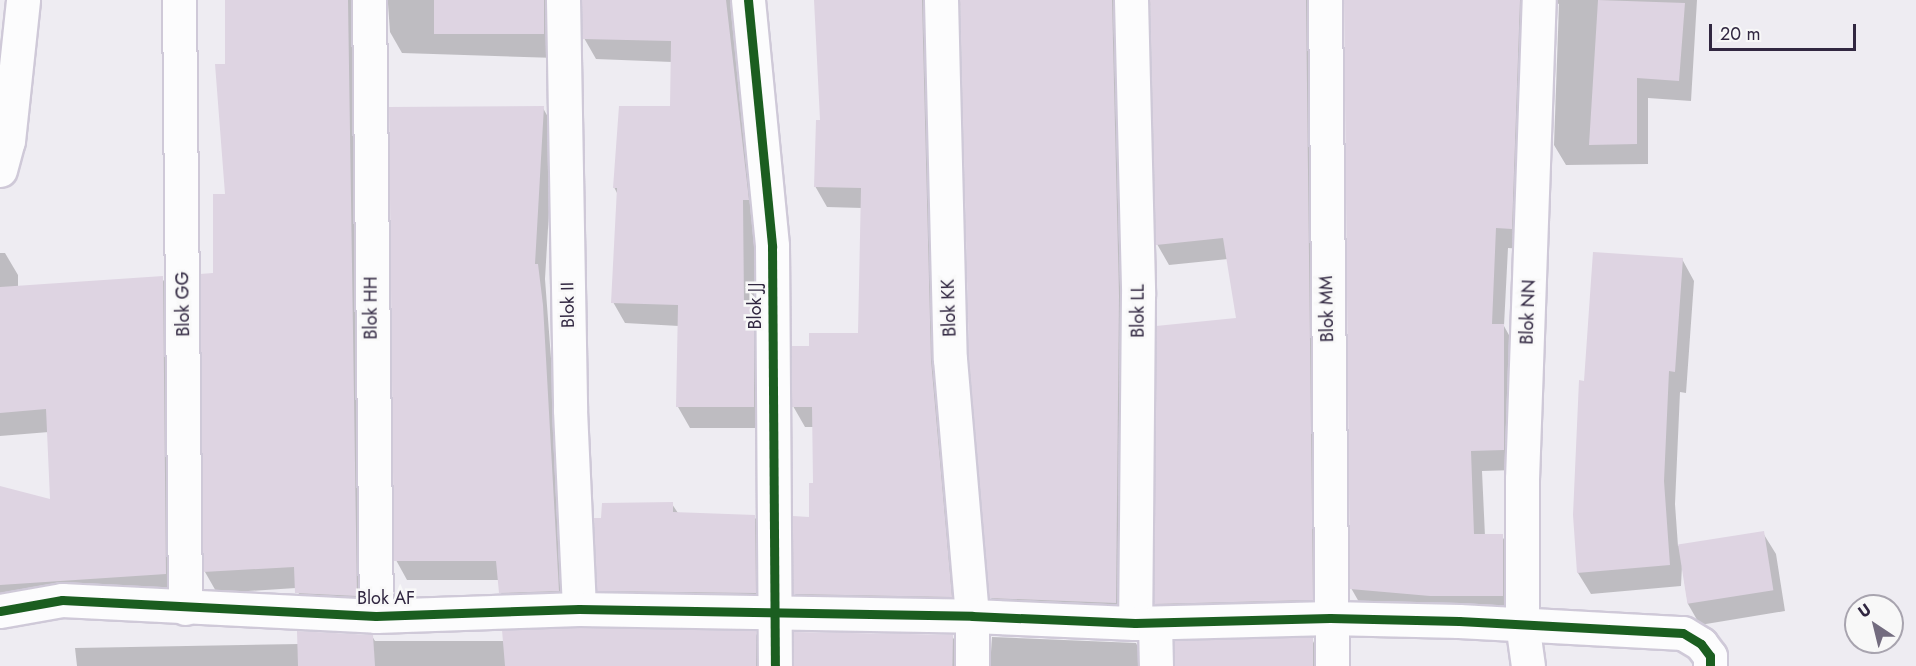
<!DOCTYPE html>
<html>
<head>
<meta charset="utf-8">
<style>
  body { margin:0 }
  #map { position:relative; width:1916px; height:666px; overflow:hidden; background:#eeecf2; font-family:Jost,sans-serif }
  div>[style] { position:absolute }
  .shadow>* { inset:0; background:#0003 }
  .building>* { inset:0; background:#ded4e2; transform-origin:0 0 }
  .roads { filter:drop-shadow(2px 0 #cfc9d8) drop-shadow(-2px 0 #cfc9d8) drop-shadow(0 2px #cfc9d8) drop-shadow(0 -2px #cfc9d8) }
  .street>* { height:33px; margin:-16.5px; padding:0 16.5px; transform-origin:16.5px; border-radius:16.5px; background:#fcfcfd }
  .cycleway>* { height:9px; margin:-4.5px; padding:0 4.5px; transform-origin:4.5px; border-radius:4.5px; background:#1b5e20 }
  span { translate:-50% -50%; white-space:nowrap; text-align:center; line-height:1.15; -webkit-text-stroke:5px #f8f8f8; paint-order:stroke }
  .street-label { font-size:18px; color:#312741 }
  .north { position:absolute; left:1844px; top:594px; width:60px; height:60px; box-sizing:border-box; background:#f8f8f8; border:2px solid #a8a4af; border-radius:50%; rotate:325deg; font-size:16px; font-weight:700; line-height:24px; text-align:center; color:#312741 }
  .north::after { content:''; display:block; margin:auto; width:21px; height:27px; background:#736c7f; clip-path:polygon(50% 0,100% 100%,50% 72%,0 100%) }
  .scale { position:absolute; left:1709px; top:24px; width:147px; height:27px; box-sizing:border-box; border:3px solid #312741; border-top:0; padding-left:8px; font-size:18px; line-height:21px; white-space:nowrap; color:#312741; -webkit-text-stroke:4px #f8f8f8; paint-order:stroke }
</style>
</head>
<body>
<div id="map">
  <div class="shadow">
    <i style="clip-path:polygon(227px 0,734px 0,754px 221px,755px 308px,765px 325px,766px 428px,690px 428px,678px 407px,679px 326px,625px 323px,613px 302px,618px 195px,614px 187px,671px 108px,672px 62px,596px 59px,584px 38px,582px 5px,576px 2px,556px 58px,402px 53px,390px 32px,388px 4px,372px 4px,368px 617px,309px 614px,296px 588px,217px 593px,205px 572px,214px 274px,227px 195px)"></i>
    <i style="clip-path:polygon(815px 0,1697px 0,1691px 101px,1648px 98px,1648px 164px,1566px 165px,1554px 145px,1559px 4px,1553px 2px,1523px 249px,1508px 248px,1504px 326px,1515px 346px,1515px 470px,1482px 471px,1485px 536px,1502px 536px,1514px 557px,1514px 616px,1363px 609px,1351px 588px,1345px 4px,1337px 2px,1324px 620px,1167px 624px,1155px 603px,1237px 320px,1228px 259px,1169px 265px,1157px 244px,1151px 6px,1144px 2px,1128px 624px,1003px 618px,991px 598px,961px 6px,954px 2px,962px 617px,807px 614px,795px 594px,815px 484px,814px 427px,805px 427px,793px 406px,810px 348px,860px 334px,862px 208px,827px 207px,815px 186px,821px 121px)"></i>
    <i style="clip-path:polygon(543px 108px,554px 128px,545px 279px,570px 610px,512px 612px,501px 593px,500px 580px,407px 580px,396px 560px)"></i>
    <i style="clip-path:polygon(0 253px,5px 253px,18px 275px,18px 287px,162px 278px,175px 300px,178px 596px,0 607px,0 488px,52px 501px,49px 432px,0 436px)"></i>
    <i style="clip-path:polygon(1682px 259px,1694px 281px,1686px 393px,1680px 392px,1675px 504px,1678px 546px,1763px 533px,1776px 554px,1785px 611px,1700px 625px,1688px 604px,1682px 565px,1681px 586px,1591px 594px,1578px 573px,1585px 382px)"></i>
    <i style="clip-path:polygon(672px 504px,678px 513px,754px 516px,767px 537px,767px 614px,611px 611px,598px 590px)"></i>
    <i style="clip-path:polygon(755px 632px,767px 653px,768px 666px,77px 666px,75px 648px,299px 644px,372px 636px,375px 641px,505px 641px)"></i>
    <i style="clip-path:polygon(795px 633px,952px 636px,965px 657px,965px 666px,793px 666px)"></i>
    <i style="clip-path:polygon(992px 637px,1136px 643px,1148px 666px,990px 666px)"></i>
    <i style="clip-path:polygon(1312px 639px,1325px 666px,1175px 666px,1176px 642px)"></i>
  </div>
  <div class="building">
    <i style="clip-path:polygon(225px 0,348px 0,357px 596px,295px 593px,294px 567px,203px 572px,200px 274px,213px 273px,213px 194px,225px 194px,215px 64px,225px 64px)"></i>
    <i style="left:434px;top:0;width:110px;height:34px"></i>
    <i style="clip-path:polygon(582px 0,726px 0,749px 200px,743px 200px,744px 303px,754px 302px,754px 407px,676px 407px,678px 305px,611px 303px,617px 188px,613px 188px,619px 106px,670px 106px,671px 41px,582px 39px)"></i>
    <i style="clip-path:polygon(814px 0,922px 0,931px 360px,952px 597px,793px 594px,793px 516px,809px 517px,809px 483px,813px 483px,812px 407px,792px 407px,791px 346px,809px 346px,809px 333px,858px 333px,861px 188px,814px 187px,816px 120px,820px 120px)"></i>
    <i style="clip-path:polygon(960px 0,1112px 0,1119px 295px,1116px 603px,989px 598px,969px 358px)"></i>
    <i style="clip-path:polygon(1150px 0,1306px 0,1313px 600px,1154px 604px,1156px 326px,1236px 318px,1223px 238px,1156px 245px)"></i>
    <i style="clip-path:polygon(1344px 0,1520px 0,1512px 229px,1496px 228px,1492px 324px,1504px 324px,1504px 450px,1471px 451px,1474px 534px,1503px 534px,1503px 596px,1430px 596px,1350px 589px)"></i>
    <i style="clip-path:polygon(1598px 0,1685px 3px,1679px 81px,1637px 78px,1637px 144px,1589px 145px)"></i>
    <i style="clip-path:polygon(544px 106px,535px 264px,538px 264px,543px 305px,559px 591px,499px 593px,496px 561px,394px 561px,389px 107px)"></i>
    <i style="clip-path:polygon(1593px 252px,1683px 258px,1675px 372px,1669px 371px,1664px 481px,1670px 565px,1577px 573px,1573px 515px,1579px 380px,1584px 381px)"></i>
    <i style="clip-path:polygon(163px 276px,166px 574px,0 585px,0 486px,50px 499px,46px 409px,0 413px,0 287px)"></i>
    <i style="clip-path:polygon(673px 502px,673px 512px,755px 515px,756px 593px,597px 591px,594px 518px,601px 518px,602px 503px)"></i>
    <i style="left:1764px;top:531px;width:60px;height:87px;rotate:81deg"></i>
    <i style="clip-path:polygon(579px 628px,756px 631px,756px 666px,505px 666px,502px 630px)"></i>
    <i style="clip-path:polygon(297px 631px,373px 635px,375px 666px,298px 666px)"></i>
    <i style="left:794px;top:632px;width:159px;height:34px;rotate:1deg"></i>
    <i style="clip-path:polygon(1313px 637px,1313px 666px,1175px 666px,1174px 641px)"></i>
  </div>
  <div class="roads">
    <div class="street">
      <i style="left:179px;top:0;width:608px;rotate:89.43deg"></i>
      <i style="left:369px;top:0;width:616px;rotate:89.35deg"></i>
      <i style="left:563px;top:0;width:410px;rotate:89deg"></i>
      <i style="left:570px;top:410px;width:199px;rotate:87.4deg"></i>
      <i style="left:748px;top:0;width:247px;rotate:84.4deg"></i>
      <i style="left:772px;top:246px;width:420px;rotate:89.6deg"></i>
      <i style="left:941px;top:0;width:359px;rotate:88.6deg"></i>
      <i style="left:950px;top:359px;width:258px;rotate:85.1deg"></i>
      <i style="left:972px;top:616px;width:50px;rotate:90deg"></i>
      <i style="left:1131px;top:0;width:295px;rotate:88.6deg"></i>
      <i style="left:1138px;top:295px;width:328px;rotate:90.5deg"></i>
      <i style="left:1325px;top:0;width:666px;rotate:89.4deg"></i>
      <i style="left:0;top:170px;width:30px;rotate:-75deg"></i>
      <i style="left:8px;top:141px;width:142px;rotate:-83.9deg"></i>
      <i style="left:0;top:611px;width:63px;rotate:-10.1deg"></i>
      <i style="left:62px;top:600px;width:314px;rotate:2.9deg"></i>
      <i style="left:376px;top:616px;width:203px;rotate:-2deg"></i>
      <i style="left:579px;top:609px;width:393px;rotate:1deg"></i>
      <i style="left:972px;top:616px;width:163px;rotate:2.5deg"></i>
      <i style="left:1135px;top:623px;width:195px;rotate:-1.5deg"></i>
      <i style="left:1330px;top:618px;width:129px;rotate:1.3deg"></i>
      <i style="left:1459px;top:621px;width:224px;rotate:3.1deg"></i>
      <i style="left:1683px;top:633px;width:21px;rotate:31deg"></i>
      <i style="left:1701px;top:644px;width:15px;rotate:53deg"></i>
      <i style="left:1710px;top:656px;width:10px;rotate:90deg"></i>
      <i style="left:1155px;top:623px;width:43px;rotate:88.7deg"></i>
      <i style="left:1528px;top:666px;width:43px;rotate:-97.9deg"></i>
      <i style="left:1522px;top:623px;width:144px;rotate:-90deg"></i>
      <i style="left:1522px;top:479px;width:479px;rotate:-88deg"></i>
    </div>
  </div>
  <div class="cycleway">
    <i style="left:748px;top:0;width:247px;rotate:84.4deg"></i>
    <i style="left:772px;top:246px;width:420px;rotate:89.6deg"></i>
    <i style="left:0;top:611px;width:63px;rotate:-10.1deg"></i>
    <i style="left:62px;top:600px;width:314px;rotate:2.9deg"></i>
    <i style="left:376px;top:616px;width:203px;rotate:-2deg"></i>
    <i style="left:579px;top:609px;width:393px;rotate:1deg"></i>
    <i style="left:972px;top:616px;width:163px;rotate:2.5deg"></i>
    <i style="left:1135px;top:623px;width:195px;rotate:-1.5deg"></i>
    <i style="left:1330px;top:618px;width:129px;rotate:1.3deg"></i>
    <i style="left:1459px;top:621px;width:224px;rotate:3.1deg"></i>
    <i style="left:1683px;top:633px;width:21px;rotate:31deg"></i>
    <i style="left:1701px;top:644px;width:15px;rotate:53deg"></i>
    <i style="left:1710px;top:656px;width:10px;rotate:90deg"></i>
  </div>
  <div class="street-label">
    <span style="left:183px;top:304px;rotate:-91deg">Blok GG</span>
    <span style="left:568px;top:305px;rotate:-91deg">Blok II</span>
    <span style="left:755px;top:306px;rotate:-90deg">Blok JJ</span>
    <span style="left:371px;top:308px;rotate:-90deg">Blok HH</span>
    <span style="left:949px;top:308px;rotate:-92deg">Blok KK</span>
    <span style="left:1327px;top:309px;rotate:-91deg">Blok MM</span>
    <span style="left:1138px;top:311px;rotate:-90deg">Blok LL</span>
    <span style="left:1528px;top:312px;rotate:-88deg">Blok NN</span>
    <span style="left:386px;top:598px">Blok AF</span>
  </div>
  <div class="north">U</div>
  <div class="scale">20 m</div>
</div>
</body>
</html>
